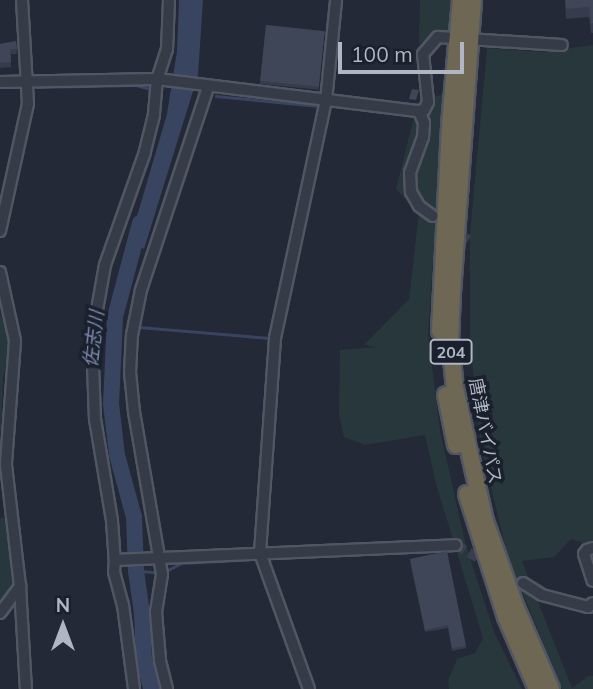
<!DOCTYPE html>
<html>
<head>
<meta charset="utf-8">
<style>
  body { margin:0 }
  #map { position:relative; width:593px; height:689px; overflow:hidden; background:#232937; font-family:Mulish,"Noto Sans JP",sans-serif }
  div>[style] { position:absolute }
  .green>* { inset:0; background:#27373b }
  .water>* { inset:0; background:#394460 }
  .stream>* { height:2.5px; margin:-1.25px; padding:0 1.25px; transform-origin:1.25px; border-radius:1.25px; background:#394460 }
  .river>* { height:16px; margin:-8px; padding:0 8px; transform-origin:8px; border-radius:8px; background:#394460 }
  .minor-tunnel>* { height:10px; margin-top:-5px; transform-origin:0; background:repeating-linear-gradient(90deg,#383e4c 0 10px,transparent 0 15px) }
  .roads { filter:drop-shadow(2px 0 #515663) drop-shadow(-2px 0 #515663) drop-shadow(0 2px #515663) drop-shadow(0 -2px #515663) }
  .minor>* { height:10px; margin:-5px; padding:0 5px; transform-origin:5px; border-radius:5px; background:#363b48 }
  .highway>* { height:16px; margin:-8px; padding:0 8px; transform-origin:8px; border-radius:8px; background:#6d6754 }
  .wall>* { inset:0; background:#363c4b; transform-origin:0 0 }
  .building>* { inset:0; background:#3f4657; transform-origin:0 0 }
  span { translate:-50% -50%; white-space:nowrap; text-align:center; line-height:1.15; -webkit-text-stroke:7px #1b202d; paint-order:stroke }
  .shield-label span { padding:2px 5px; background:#1b202d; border:2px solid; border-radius:5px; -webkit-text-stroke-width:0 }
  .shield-label { font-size:16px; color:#b1b6c4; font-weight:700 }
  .street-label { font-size:18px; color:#b1b6c4 }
  .water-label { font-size:19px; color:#7b88aa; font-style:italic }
  .north { position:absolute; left:28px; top:591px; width:70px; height:70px; -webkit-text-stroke:5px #1b202d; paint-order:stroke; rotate:0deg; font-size:19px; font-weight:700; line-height:28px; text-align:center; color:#b1b6c4 }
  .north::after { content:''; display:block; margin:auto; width:24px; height:32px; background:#b1b6c4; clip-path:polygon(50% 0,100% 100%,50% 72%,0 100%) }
  .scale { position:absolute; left:338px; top:42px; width:126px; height:32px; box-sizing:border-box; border:4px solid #b1b6c4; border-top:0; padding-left:9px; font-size:21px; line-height:24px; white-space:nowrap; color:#b1b6c4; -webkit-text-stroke:5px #1b202d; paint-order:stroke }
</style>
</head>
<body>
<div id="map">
  <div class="green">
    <i style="clip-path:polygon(420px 0,453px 0,450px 31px,431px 34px,419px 45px)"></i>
    <i style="clip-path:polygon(593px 45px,593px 546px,571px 539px,554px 557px,522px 561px,572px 688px,588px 676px,593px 676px,593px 689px,562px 689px,507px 554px,480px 441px,470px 342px,470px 233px,487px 48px,541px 52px)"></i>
    <i style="clip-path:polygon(444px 94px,428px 335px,440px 430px,466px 546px,495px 634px,522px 689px,449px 689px,448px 681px,457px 659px,475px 653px,483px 638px,436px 484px,425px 435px,365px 445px,344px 437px,339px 414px,340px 350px,376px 347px,364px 345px,409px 299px,419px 213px,396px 189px,414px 117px,430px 115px,433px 97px)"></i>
    <i style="clip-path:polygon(0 312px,10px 342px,3px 379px,0 453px)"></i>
    <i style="clip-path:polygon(5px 517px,13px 584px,0 600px,0 518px)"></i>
  </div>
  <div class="water">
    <i style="clip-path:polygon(179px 0,203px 0,198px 75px,144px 249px,130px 240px,167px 114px,177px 51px)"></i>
  </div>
  <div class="stream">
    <i style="left:38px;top:87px;width:98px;rotate:-1.2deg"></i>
    <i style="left:136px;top:85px;width:16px;rotate:15deg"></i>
    <i style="left:0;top:88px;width:20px"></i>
    <i style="left:216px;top:96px;width:103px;rotate:5.5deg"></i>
    <i style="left:139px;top:327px;width:132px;rotate:4.8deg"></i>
    <i style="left:168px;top:570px;width:15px;rotate:-28deg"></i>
    <i style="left:181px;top:563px;width:57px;rotate:-3deg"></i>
    <i style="left:136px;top:571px;width:18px;rotate:3deg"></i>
  </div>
  <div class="river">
    <i style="left:140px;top:223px;width:97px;rotate:104.9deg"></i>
    <i style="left:115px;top:317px;width:87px;rotate:92.6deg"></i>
    <i style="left:111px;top:404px;width:51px;rotate:83.3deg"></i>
    <i style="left:117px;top:455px;width:64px;rotate:74.7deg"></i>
    <i style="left:134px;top:517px;width:54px;rotate:87.9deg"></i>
    <i style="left:136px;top:571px;width:42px;rotate:81.9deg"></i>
    <i style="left:142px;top:613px;width:47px;rotate:87.6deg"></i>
    <i style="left:144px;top:660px;width:30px;rotate:76deg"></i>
  </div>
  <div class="minor-tunnel">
    <i style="left:453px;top:229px;width:19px;rotate:35deg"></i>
    <i style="left:456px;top:545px;width:39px;rotate:30deg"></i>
  </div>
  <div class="roads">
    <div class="minor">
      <i style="left:169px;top:0;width:49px;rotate:92.3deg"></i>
      <i style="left:167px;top:49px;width:32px;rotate:108deg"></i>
      <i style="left:157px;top:79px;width:36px;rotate:95deg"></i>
      <i style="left:154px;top:115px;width:38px;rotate:104deg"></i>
      <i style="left:145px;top:152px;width:120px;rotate:109.5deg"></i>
      <i style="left:105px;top:265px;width:74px;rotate:100.1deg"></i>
      <i style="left:92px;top:338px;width:81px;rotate:87.9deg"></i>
      <i style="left:95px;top:419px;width:103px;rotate:80.5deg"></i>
      <i style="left:112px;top:521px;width:39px;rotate:86deg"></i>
      <i style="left:115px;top:560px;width:341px;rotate:-2.5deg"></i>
      <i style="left:0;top:82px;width:157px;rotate:-1.1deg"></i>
      <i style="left:157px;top:79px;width:264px;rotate:7deg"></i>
      <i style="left:419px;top:111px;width:5px;rotate:-11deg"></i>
      <i style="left:424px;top:110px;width:9px;rotate:-63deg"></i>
      <i style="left:428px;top:102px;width:48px;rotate:-95.9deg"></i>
      <i style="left:423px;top:54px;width:23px;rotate:-49deg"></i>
      <i style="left:438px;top:37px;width:124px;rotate:3.7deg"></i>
      <i style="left:419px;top:111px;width:13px;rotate:67deg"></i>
      <i style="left:424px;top:123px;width:14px;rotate:94deg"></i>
      <i style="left:423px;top:137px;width:38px;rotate:110deg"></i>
      <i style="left:410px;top:173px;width:19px;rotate:87deg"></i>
      <i style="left:411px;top:192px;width:16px;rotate:60deg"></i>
      <i style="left:419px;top:206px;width:17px;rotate:36deg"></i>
      <i style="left:0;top:231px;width:130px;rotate:-77.6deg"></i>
      <i style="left:28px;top:104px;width:104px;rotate:-93.3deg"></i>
      <i style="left:0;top:272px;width:71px;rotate:77.7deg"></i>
      <i style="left:15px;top:341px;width:124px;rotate:94.2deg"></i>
      <i style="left:6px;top:465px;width:122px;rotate:83.4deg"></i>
      <i style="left:20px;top:586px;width:103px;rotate:86.7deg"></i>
      <i style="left:593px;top:548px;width:6px;rotate:162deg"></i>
      <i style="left:587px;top:550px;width:5px;rotate:127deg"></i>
      <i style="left:584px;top:554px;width:28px;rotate:72deg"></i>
      <i style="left:115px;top:560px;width:12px;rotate:95deg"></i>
      <i style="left:114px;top:572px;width:34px;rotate:75deg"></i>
      <i style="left:123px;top:605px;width:85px;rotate:82.5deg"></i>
      <i style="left:523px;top:583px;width:22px;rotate:32deg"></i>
      <i style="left:542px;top:595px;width:48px;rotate:14.6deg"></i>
      <i style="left:588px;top:607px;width:6px;rotate:-39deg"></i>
      <i style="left:0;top:613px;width:34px;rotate:-53deg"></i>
      <i style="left:167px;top:689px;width:30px;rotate:-104deg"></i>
      <i style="left:160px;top:660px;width:48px;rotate:-94.8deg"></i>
      <i style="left:156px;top:612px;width:38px;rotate:-81deg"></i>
      <i style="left:162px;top:574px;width:164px;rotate:-99.8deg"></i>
      <i style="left:134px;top:412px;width:40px;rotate:-95.7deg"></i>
      <i style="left:130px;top:372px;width:37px;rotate:-87deg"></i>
      <i style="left:132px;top:335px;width:46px;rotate:-78.7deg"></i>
      <i style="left:141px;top:290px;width:214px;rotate:-71.7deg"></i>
      <i style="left:309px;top:689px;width:145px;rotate:-109.8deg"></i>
      <i style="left:260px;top:553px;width:216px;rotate:-86deg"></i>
      <i style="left:275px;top:338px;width:242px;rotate:-77.9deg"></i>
      <i style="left:326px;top:101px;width:101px;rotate:-84.3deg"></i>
    </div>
    <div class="highway">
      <i style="left:473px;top:0;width:294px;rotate:94.1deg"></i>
      <i style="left:452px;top:293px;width:47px;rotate:92.4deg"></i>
      <i style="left:450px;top:340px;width:48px;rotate:84.1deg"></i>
      <i style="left:455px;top:388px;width:136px;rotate:77.3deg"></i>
      <i style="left:485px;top:521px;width:92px;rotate:70.4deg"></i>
      <i style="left:516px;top:608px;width:88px;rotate:66.6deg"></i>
      <i style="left:440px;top:331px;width:206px;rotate:-87.2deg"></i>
      <i style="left:450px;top:125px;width:125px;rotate:-85deg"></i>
      <i style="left:446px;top:395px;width:51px;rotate:78.7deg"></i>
      <i style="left:467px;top:494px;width:129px;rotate:72.4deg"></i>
      <i style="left:506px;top:617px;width:78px;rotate:66.7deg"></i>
    </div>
  </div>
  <div class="wall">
    <i style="clip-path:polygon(565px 0,593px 0,593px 33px,591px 33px,589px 17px,566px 19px)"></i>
    <i style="left:266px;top:25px;width:59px;height:59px;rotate:6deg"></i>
    <i style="clip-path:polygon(16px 41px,17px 54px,11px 54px,11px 67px,0 68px,0 44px)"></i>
    <i style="clip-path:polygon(410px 561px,466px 646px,466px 648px,452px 651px,448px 628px,425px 632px)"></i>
  </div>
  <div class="building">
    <i style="clip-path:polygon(565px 0,593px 0,593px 23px,591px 24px,589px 7px,566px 9px)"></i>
    <i style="left:266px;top:25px;width:59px;height:56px;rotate:6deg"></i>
    <i style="clip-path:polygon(16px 41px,17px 49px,10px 49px,11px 62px,0 63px,0 44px)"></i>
    <i style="clip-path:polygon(412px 89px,419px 90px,416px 100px,409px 99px)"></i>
    <i style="clip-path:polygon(447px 551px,466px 646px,452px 648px,448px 625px,425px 630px,410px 559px)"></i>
  </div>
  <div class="shield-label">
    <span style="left:451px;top:352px">204</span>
  </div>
  <div class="street-label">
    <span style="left:485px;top:431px;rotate:79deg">唐津バイパス</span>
  </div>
  <div class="water-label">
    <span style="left:94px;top:339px;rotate:-83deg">佐志川</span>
  </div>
  <div class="north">N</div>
  <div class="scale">100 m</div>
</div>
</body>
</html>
